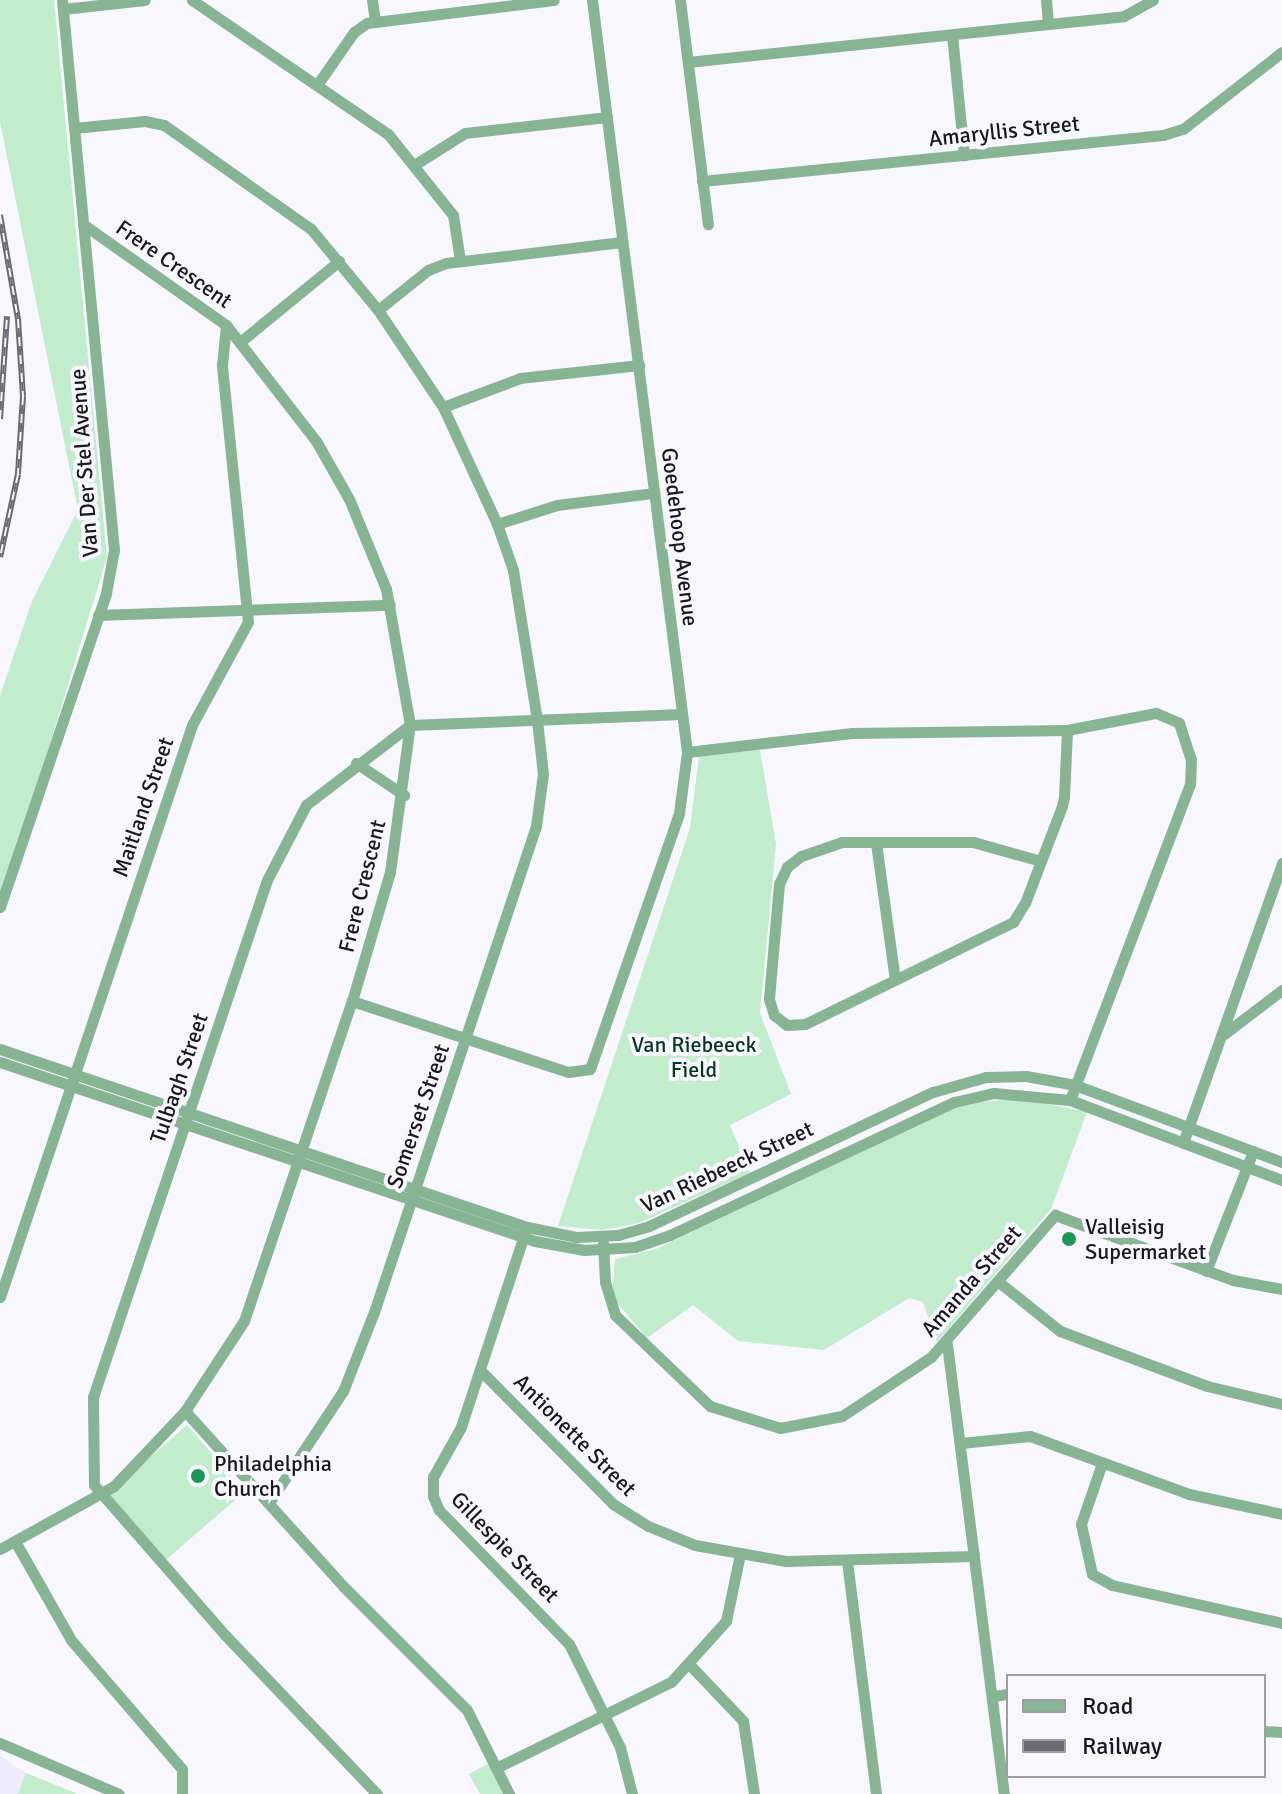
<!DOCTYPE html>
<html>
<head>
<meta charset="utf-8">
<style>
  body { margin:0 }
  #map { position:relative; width:1282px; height:1794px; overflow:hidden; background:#f8f6ff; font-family:Signika,sans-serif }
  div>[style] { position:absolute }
  .built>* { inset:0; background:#eeebfc }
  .green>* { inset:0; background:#c1edcc; transform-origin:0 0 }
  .minor>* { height:11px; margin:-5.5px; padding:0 5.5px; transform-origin:5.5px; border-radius:5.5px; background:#87b594 }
  .rail>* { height:6px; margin-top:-3px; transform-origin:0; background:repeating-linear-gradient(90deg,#f8f6ff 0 9px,#6c6a70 0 18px); box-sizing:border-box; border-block:2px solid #6c6a70 }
  .dots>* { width:22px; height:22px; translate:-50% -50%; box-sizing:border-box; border:4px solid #f8f6ff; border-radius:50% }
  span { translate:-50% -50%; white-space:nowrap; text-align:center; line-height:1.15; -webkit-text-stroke:8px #f8f6ff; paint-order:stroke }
  .street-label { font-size:22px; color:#19181c }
  .park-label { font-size:22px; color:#04391b }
  .poi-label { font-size:22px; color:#19181c }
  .left { translate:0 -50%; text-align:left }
  .legend { position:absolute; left:1006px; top:1674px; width:260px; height:104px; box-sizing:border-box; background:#f8f6ff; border:2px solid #9f9da4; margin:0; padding:10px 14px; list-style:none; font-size:24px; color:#19181c }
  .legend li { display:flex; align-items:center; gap:16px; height:40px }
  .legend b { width:40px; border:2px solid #9f9da4 }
</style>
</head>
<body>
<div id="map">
  <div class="built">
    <i style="clip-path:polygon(0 1756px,26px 1773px,18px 1794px,0 1794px)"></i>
  </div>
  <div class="green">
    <i style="clip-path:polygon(0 0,54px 0,107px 557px,0 907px,0 696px,32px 601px,78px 510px,0 122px)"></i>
    <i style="clip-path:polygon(760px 750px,776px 844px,760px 1013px,791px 1094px,730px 1125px,750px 1173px,639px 1223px,602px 1230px,558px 1226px,690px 828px,699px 756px)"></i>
    <i style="clip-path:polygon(1023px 1099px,1087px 1112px,1051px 1209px,937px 1342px,923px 1302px,909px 1298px,824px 1350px,738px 1341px,693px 1305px,647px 1338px,612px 1297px,615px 1259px,656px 1249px,965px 1103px)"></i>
    <i style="left:187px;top:1425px;width:88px;height:105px;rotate:49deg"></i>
    <i style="clip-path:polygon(489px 1763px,504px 1794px,480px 1794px,469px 1774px)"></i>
    <i style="clip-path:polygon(26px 1773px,78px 1794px,18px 1794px)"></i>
  </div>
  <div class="minor">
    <i style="left:192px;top:0;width:237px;rotate:34.4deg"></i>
    <i style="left:388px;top:134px;width:104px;rotate:51.3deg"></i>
    <i style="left:453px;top:215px;width:46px;rotate:81.2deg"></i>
    <i style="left:372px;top:0;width:21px;rotate:82deg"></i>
    <i style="left:680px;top:0;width:226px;rotate:82.9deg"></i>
    <i style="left:1046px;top:0;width:24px;rotate:85deg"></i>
    <i style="left:63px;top:9px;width:82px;rotate:-6.3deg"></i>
    <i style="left:952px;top:35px;width:121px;rotate:84.3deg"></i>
    <i style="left:688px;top:62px;width:438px;rotate:-6deg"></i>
    <i style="left:1124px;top:16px;width:33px;rotate:-29deg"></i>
    <i style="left:317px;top:85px;width:65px;rotate:-55.1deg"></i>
    <i style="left:354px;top:32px;width:16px;rotate:-35deg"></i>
    <i style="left:367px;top:23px;width:188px;rotate:-7deg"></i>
    <i style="left:74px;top:128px;width:71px;rotate:-5.6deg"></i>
    <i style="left:145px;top:121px;width:19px;rotate:12deg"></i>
    <i style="left:164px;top:125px;width:180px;rotate:35.3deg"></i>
    <i style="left:311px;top:229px;width:105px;rotate:50.4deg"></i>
    <i style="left:378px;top:310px;width:117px;rotate:56.2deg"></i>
    <i style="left:443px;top:407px;width:129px;rotate:65.2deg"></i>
    <i style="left:497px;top:524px;width:49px;rotate:70.8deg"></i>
    <i style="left:513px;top:570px;width:152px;rotate:80.9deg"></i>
    <i style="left:537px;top:720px;width:54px;rotate:83.7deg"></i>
    <i style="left:543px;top:774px;width:52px;rotate:97.7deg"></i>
    <i style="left:536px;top:826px;width:512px;rotate:108.43deg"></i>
    <i style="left:374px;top:1312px;width:85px;rotate:111.4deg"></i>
    <i style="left:343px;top:1391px;width:134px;rotate:123.5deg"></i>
    <i style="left:414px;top:165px;width:60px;rotate:-32.1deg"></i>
    <i style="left:465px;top:133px;width:143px;rotate:-6.4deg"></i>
    <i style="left:702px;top:181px;width:463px;rotate:-5.7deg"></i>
    <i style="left:1163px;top:135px;width:21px;rotate:-17deg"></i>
    <i style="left:1183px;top:129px;width:125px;rotate:-37.9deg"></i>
    <i style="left:378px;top:310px;width:64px;rotate:-38.7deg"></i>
    <i style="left:428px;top:270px;width:19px;rotate:-21deg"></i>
    <i style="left:446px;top:263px;width:177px;rotate:-6.8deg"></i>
    <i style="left:240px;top:342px;width:128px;rotate:-39.3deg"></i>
    <i style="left:443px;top:407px;width:82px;rotate:-20.6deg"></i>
    <i style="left:520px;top:378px;width:120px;rotate:-6.2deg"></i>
    <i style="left:497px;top:524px;width:63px;rotate:-17.6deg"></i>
    <i style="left:557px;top:505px;width:98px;rotate:-7.1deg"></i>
    <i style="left:98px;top:615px;width:292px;rotate:-2deg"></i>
    <i style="left:687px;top:752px;width:166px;rotate:-6.6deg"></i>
    <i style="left:852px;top:733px;width:215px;rotate:-0.8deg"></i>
    <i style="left:1067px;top:730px;width:91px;rotate:-10.8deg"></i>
    <i style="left:1156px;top:713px;width:25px;rotate:23deg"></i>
    <i style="left:1179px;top:723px;width:38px;rotate:72deg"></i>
    <i style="left:1191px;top:759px;width:25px;rotate:92deg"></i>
    <i style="left:1190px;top:784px;width:338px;rotate:110.8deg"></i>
    <i style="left:356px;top:763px;width:58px;rotate:33.7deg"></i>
    <i style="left:876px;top:843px;width:138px;rotate:82.1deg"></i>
    <i style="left:1041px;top:861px;width:71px;rotate:-164.4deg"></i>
    <i style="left:973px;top:842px;width:131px;rotate:180deg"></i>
    <i style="left:842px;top:842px;width:43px;rotate:161.1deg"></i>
    <i style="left:801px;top:856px;width:18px;rotate:142deg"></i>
    <i style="left:787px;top:867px;width:19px;rotate:115deg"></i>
    <i style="left:779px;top:884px;width:115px;rotate:95deg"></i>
    <i style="left:769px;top:999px;width:17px;rotate:73deg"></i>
    <i style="left:774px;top:1015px;width:16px;rotate:38deg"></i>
    <i style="left:787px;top:1025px;width:18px;rotate:-3deg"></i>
    <i style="left:805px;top:1024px;width:232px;rotate:-26.1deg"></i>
    <i style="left:1013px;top:922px;width:22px;rotate:-58deg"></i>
    <i style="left:1025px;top:903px;width:104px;rotate:-69.1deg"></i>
    <i style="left:1062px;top:806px;width:9px;rotate:-77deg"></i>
    <i style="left:1064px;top:797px;width:67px;rotate:-87.4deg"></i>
    <i style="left:0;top:907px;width:331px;rotate:-71.3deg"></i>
    <i style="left:106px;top:593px;width:44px;rotate:-79.5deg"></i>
    <i style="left:114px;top:550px;width:552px;rotate:-95.4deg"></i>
    <i style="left:352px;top:1001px;width:227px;rotate:18.2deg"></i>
    <i style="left:568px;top:1072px;width:22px;rotate:-8deg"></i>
    <i style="left:590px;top:1069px;width:271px;rotate:-70.8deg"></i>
    <i style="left:679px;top:813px;width:62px;rotate:-82.5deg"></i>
    <i style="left:687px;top:752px;width:758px;rotate:-97.2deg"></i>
    <i style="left:1224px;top:1034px;width:73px;rotate:-37.2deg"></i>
    <i style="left:0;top:1049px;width:556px;rotate:18.66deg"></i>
    <i style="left:527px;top:1227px;width:50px;rotate:11.5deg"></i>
    <i style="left:576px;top:1237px;width:42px;rotate:-2.7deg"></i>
    <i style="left:618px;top:1235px;width:32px;rotate:-16deg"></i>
    <i style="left:649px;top:1226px;width:314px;rotate:-25.3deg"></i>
    <i style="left:933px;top:1092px;width:55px;rotate:-15.8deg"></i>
    <i style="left:986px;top:1077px;width:40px;rotate:-1.4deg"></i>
    <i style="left:1026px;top:1076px;width:50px;rotate:10.4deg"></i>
    <i style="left:1075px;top:1085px;width:221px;rotate:20.4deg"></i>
    <i style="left:0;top:1062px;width:564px;rotate:18.5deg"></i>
    <i style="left:535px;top:1241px;width:50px;rotate:10.4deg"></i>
    <i style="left:584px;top:1250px;width:51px;rotate:-3.4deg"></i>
    <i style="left:635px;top:1247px;width:37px;rotate:-19deg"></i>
    <i style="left:670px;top:1235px;width:314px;rotate:-25.1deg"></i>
    <i style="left:954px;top:1102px;width:41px;rotate:-12.7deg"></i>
    <i style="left:994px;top:1093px;width:76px;rotate:5.3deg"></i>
    <i style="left:1070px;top:1100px;width:227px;rotate:20.7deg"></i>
    <i style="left:1183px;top:1143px;width:297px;rotate:-70.5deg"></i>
    <i style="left:525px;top:1232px;width:205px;rotate:108.2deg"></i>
    <i style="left:461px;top:1427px;width:57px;rotate:119.2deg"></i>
    <i style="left:433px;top:1477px;width:19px;rotate:90deg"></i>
    <i style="left:433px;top:1496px;width:15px;rotate:67deg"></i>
    <i style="left:439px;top:1510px;width:187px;rotate:45.9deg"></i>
    <i style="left:569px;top:1644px;width:115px;rotate:63.7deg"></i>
    <i style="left:620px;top:1747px;width:49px;rotate:75.7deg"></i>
    <i style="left:603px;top:1243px;width:39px;rotate:87deg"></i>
    <i style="left:605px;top:1282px;width:34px;rotate:73deg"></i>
    <i style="left:615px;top:1315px;width:132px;rotate:43.8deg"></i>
    <i style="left:710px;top:1406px;width:73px;rotate:17.4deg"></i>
    <i style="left:780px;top:1428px;width:63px;rotate:-11deg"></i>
    <i style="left:842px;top:1416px;width:107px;rotate:-33.5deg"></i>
    <i style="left:931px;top:1357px;width:189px;rotate:-48.9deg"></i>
    <i style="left:1055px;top:1215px;width:189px;rotate:20.1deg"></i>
    <i style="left:1233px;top:1280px;width:50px;rotate:10.4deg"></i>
    <i style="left:1206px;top:1271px;width:129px;rotate:-68.6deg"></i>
    <i style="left:1000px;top:1283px;width:77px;rotate:38.7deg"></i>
    <i style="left:1060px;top:1331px;width:157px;rotate:20.5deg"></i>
    <i style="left:1207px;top:1386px;width:77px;rotate:13.5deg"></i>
    <i style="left:0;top:1297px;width:603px;rotate:-71.44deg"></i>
    <i style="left:192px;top:725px;width:117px;rotate:-61.5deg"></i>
    <i style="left:248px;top:622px;width:258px;rotate:-95.8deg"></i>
    <i style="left:222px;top:365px;width:40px;rotate:-84.3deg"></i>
    <i style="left:947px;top:1344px;width:454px;rotate:82.8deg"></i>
    <i style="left:481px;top:1371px;width:187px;rotate:45.2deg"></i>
    <i style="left:613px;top:1504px;width:41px;rotate:32.2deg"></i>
    <i style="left:648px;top:1526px;width:51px;rotate:22deg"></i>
    <i style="left:695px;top:1545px;width:92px;rotate:10deg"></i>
    <i style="left:786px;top:1561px;width:188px;rotate:-1.5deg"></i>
    <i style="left:185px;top:1411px;width:236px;rotate:47.9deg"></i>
    <i style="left:343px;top:1586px;width:175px;rotate:45deg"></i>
    <i style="left:467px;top:1710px;width:94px;rotate:63.4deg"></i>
    <i style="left:961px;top:1443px;width:69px;rotate:-5.8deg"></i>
    <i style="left:1030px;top:1436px;width:169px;rotate:20deg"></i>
    <i style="left:1189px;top:1494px;width:95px;rotate:12.1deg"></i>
    <i style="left:1102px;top:1463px;width:65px;rotate:109deg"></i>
    <i style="left:1081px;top:1524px;width:51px;rotate:77.6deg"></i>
    <i style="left:1092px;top:1574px;width:23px;rotate:29deg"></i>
    <i style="left:1112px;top:1585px;width:174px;rotate:12.6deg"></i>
    <i style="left:16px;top:1543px;width:112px;rotate:60.4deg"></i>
    <i style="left:71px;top:1640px;width:170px;rotate:49.3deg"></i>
    <i style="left:182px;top:1769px;width:25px;rotate:90deg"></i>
    <i style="left:0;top:1549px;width:130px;rotate:-28.9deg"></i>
    <i style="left:114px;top:1486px;width:103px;rotate:-46.6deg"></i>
    <i style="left:185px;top:1411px;width:108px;rotate:-56.8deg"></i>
    <i style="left:244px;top:1321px;width:338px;rotate:-71.4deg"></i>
    <i style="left:352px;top:1001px;width:134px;rotate:-73.6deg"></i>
    <i style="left:390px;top:872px;width:148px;rotate:-82.3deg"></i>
    <i style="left:410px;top:725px;width:138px;rotate:-100deg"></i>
    <i style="left:386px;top:589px;width:97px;rotate:-112.3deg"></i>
    <i style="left:349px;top:499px;width:67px;rotate:-119.6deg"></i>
    <i style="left:316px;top:441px;width:147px;rotate:-127.8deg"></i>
    <i style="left:226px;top:325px;width:175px;rotate:-144.8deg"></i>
    <i style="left:847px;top:1561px;width:235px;rotate:82.9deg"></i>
    <i style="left:689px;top:1664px;width:79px;rotate:46.5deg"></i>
    <i style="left:743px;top:1721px;width:74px;rotate:81.4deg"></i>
    <i style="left:993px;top:1696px;width:15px;rotate:-8deg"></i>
    <i style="left:1264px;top:1731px;width:18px;rotate:3deg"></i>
    <i style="left:0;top:1743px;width:129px;rotate:23.2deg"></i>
    <i style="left:496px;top:1768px;width:195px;rotate:-26.2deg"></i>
    <i style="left:671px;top:1682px;width:82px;rotate:-48deg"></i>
    <i style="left:726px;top:1621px;width:68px;rotate:-78.2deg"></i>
    <i style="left:377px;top:1794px;width:220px;rotate:-133.7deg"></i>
    <i style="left:225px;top:1635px;width:199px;rotate:-131.1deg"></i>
    <i style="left:94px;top:1485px;width:88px;rotate:-90.7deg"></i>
    <i style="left:93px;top:1397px;width:545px;rotate:-71.4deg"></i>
    <i style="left:267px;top:880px;width:85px;rotate:-62.5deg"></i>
    <i style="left:306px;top:805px;width:131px;rotate:-37.6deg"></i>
    <i style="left:410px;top:725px;width:272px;rotate:-2.3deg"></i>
  </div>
  <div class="rail">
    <i style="left:0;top:215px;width:106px;rotate:80.2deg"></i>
    <i style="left:18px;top:319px;width:77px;rotate:86.3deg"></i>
    <i style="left:23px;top:396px;width:78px;rotate:93.7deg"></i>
    <i style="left:18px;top:474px;width:85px;rotate:102.2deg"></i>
    <i style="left:0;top:419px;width:103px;rotate:-86.1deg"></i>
  </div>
  <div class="dots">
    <i style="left:1069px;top:1239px;background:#1d9754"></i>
    <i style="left:198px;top:1476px;background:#1d9754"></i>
  </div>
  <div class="street-label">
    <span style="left:1004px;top:131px;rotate:-6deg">Amaryllis Street</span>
    <span style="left:174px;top:264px;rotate:35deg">Frere Crescent</span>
    <span style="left:84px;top:463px;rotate:-94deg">Van Der Stel Avenue</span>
    <span style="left:680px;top:537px;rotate:83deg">Goedehoop Avenue</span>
    <span style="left:143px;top:807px;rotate:-71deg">Maitland Street</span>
    <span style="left:362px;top:886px;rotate:-76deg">Frere Crescent</span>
    <span style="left:179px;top:1078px;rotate:-71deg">Tulbagh Street</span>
    <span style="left:418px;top:1116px;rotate:-71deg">Somerset Street</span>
    <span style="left:727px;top:1167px;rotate:-25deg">Van Riebeeck Street</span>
    <span style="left:971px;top:1281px;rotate:-49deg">Amanda Street</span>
    <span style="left:575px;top:1435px;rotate:45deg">Antionette Street</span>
    <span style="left:505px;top:1547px;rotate:46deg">Gillespie Street</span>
  </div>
  <div class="park-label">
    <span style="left:694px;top:1057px">Van Riebeeck<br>Field</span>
  </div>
  <div class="poi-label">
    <span class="left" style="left:1085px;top:1239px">Valleisig<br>Supermarket</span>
    <span class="left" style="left:214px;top:1476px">Philadelphia<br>Church</span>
  </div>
  <ul class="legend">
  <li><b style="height:10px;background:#87b594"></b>Road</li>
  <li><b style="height:10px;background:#6c6a70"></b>Railway</li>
  </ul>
</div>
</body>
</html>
